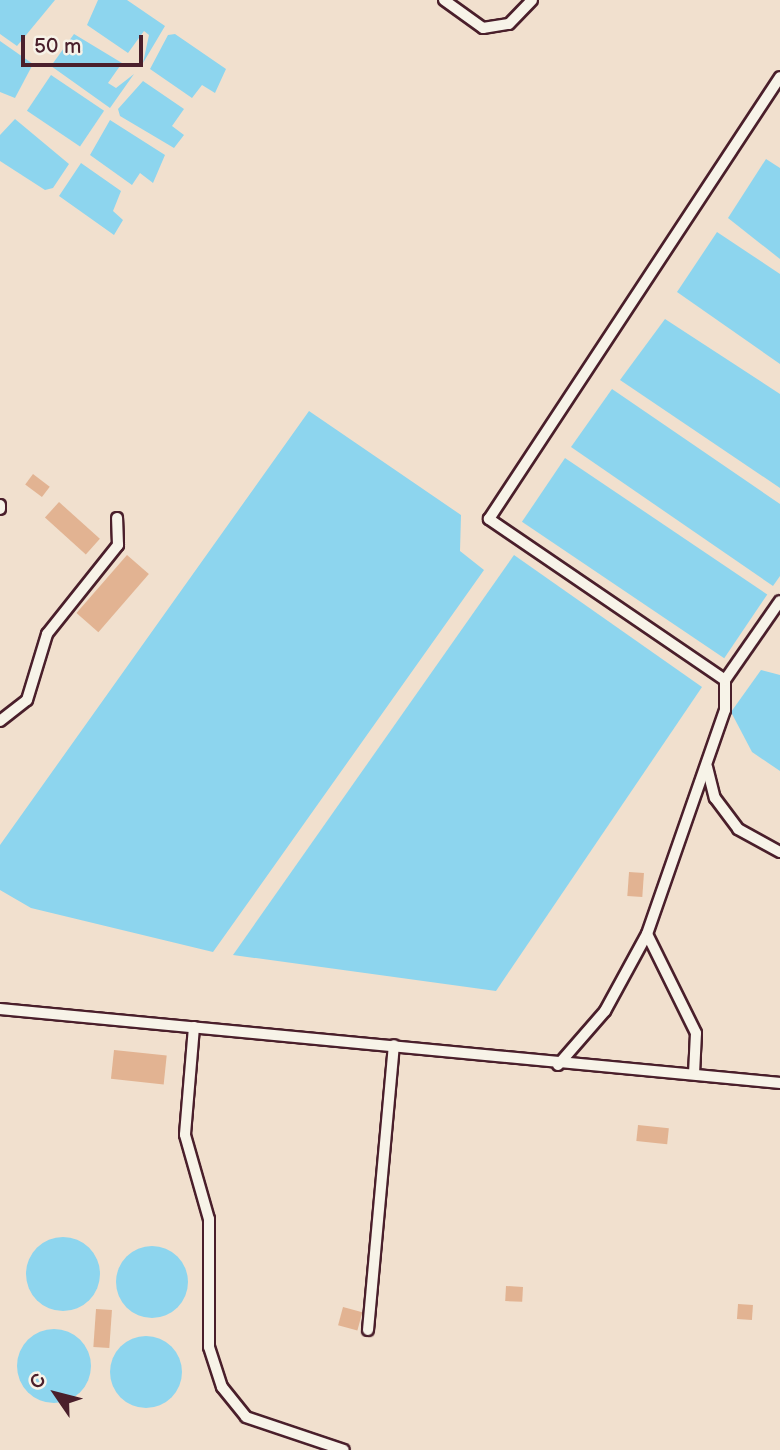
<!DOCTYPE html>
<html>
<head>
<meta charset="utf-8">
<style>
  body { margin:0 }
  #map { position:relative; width:780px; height:1450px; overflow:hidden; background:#f7f3e8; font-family:"Balsamiq Sans",sans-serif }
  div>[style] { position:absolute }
  .built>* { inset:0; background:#f1e0ce; transform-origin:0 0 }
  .water>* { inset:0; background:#8dd5ee; transform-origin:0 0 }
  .round { border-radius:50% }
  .building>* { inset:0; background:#e2b392; transform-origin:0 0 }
  .roads { filter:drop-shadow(2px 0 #4a1f2b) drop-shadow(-2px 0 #4a1f2b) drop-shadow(0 2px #4a1f2b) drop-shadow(0 -2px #4a1f2b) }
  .service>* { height:10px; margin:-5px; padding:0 5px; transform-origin:5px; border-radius:5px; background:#f7f3e8 }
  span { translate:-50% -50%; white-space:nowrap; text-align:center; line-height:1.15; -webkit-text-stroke:6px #f7f3e8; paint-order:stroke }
  .north { position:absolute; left:21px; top:1359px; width:70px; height:70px; -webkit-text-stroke:5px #f7f3e8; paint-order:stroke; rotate:305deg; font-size:19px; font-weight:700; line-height:28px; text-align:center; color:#4a1f2b }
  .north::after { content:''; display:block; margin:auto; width:24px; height:32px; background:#4a1f2b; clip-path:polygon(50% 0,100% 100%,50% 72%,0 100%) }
  .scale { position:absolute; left:21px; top:35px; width:122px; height:32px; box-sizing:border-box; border:4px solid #4a1f2b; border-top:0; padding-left:9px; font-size:21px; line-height:24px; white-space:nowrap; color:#4a1f2b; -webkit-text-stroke:5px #f7f3e8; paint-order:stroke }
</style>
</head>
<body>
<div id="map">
  <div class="built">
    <i style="left:0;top:0;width:780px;height:1450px"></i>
  </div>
  <div class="water">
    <i style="clip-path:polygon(0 0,55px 0,17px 46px,0 34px)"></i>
    <i style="clip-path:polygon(98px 0,127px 0,165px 26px,143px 63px,149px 35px,144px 31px,128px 53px,87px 25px)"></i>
    <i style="clip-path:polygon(74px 34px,122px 63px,108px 83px,116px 88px,134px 74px,110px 108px,51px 66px)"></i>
    <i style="clip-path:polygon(175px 34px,226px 69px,215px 93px,202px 85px,192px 98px,150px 69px,168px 35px)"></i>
    <i style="clip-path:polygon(0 41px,33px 64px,15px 98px,0 92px)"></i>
    <i style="left:51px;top:75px;width:64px;height:43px;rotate:34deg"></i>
    <i style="clip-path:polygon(143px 81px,184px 109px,172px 126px,184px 135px,174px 148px,120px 116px,118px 109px)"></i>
    <i style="clip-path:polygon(15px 119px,69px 164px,53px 188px,45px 190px,0 161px,0 135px)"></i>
    <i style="clip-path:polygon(110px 120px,165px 155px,153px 183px,140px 173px,132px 185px,90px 155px)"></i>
    <i style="clip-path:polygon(766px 159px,780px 168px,780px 259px,728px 218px)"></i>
    <i style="clip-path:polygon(81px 163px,121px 191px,113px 211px,123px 220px,114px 235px,59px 196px)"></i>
    <i style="clip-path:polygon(717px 232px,780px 274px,780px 364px,677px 292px)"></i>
    <i style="clip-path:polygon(665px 319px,780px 394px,780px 488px,620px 380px)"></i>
    <i style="clip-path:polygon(612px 389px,780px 504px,780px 576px,773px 586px,571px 447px)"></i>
    <i style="clip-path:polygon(309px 411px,461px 515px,460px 551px,484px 570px,213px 952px,31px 908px,0 890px,0 845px)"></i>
    <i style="left:565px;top:458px;width:244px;height:77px;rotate:34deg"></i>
    <i style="clip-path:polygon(514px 555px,702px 687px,496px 991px,233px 955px)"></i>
    <i style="clip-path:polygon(761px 670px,780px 675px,780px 771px,752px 752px,731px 712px)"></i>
    <i class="round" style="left:26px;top:1237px;width:74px;height:74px"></i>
    <i class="round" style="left:116px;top:1246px;width:72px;height:72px"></i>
    <i class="round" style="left:17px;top:1329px;width:74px;height:74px"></i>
    <i class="round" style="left:110px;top:1336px;width:72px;height:72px"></i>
  </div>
  <div class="building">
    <i style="left:33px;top:474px;width:21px;height:13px;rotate:37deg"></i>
    <i style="left:59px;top:502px;width:55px;height:21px;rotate:42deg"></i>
    <i style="left:127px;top:555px;width:29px;height:77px;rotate:41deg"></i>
    <i style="left:629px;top:872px;width:15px;height:24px;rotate:4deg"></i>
    <i style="left:114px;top:1050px;width:53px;height:29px;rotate:6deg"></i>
    <i style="left:638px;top:1125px;width:31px;height:16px;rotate:6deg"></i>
    <i style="left:506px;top:1286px;width:17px;height:15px;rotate:3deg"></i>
    <i style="left:738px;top:1304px;width:15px;height:15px;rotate:4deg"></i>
    <i style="left:343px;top:1307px;width:20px;height:19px;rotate:15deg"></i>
    <i style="left:96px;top:1309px;width:16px;height:38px;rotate:4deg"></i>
  </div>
  <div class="roads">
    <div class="service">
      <i style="left:444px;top:0;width:48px;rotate:35.7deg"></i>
      <i style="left:483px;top:28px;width:26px;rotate:-9deg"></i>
      <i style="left:509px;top:24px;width:33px;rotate:-46deg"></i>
      <i style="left:0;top:505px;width:4px;rotate:90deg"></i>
      <i style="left:725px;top:680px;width:286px;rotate:-145.7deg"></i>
      <i style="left:489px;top:519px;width:529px;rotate:-56.64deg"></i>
      <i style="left:0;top:721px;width:34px;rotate:-38deg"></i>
      <i style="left:27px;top:700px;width:69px;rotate:-73.1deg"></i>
      <i style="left:47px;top:634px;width:114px;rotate:-51.4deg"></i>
      <i style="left:118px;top:545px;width:27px;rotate:-92deg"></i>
      <i style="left:707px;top:767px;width:32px;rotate:76deg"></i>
      <i style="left:715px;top:798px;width:39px;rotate:53deg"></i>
      <i style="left:738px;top:829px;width:48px;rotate:28.7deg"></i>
      <i style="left:0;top:1009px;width:784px;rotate:5.42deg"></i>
      <i style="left:194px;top:1027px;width:108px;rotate:94.8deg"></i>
      <i style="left:185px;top:1135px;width:87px;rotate:74.1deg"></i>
      <i style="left:209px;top:1219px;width:128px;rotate:90deg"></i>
      <i style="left:209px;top:1347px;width:42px;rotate:72deg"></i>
      <i style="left:222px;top:1387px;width:38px;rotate:51deg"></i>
      <i style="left:246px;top:1417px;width:103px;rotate:18.6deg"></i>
      <i style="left:558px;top:1065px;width:72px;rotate:-49deg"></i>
      <i style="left:605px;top:1011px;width:88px;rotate:-61.4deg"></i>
      <i style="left:694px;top:1074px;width:41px;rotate:-87.2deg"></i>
      <i style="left:696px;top:1033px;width:110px;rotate:-116.3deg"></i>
      <i style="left:647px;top:934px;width:237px;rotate:-70.8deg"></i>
      <i style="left:725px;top:710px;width:30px;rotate:-90deg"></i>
      <i style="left:725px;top:680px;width:96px;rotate:-55.2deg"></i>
      <i style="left:368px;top:1330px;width:286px;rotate:-84.8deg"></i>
    </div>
  </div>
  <div class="north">С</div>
  <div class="scale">50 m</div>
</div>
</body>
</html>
